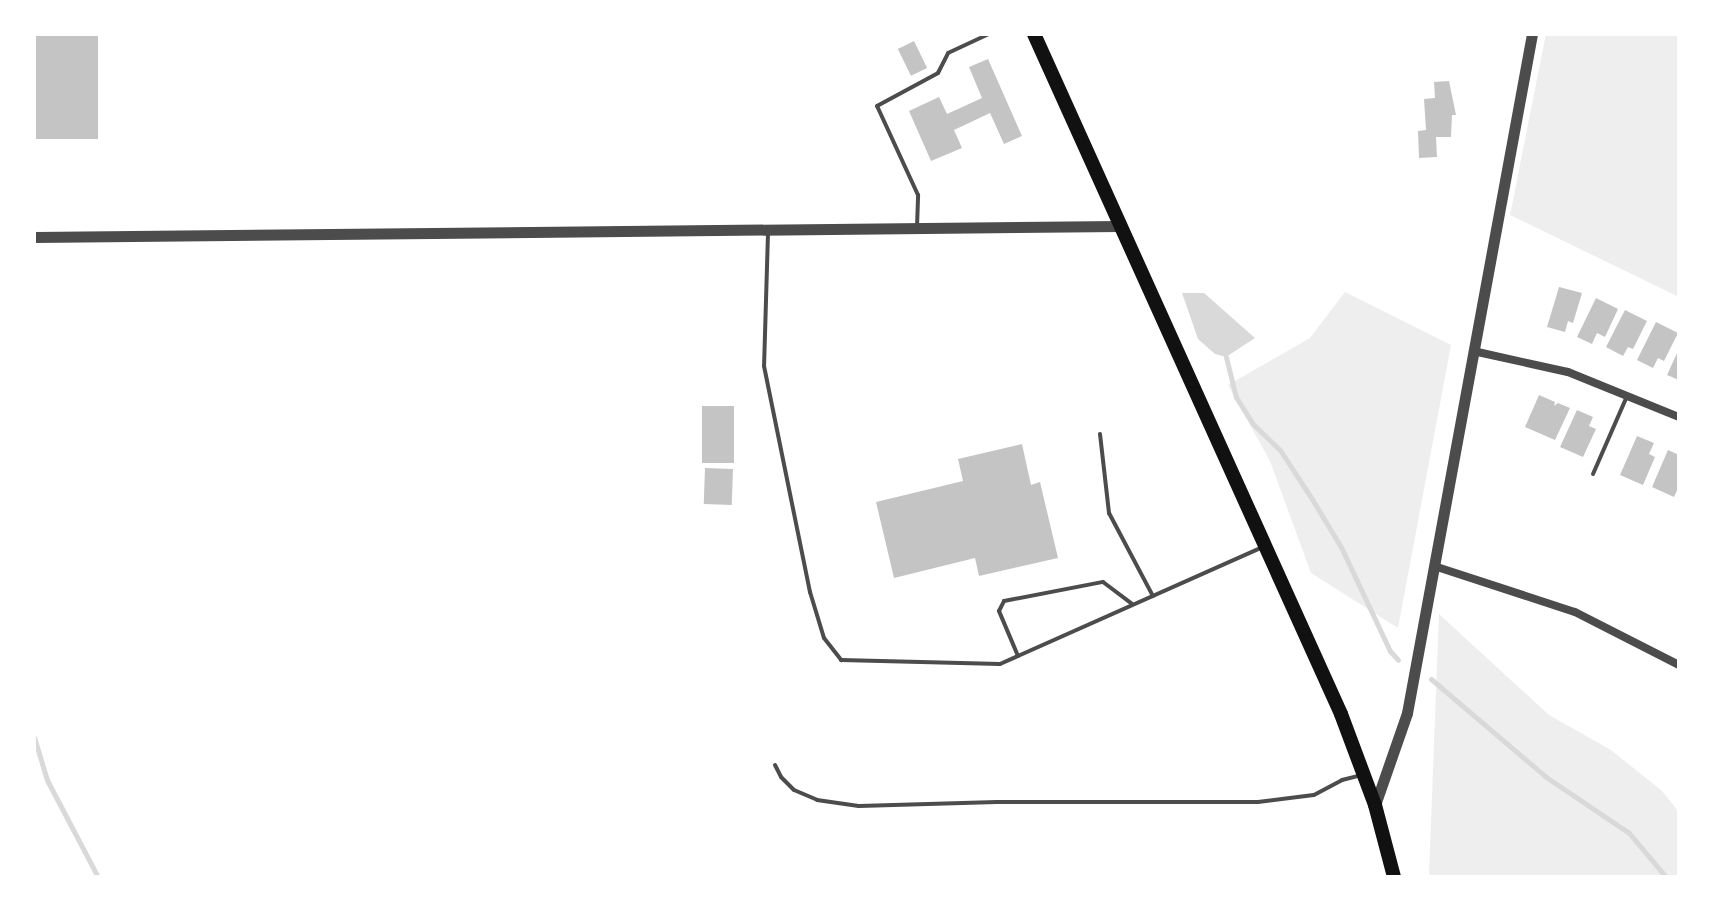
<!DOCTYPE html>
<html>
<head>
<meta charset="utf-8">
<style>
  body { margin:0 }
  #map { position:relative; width:1713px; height:911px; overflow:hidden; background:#fff; font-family:Inter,sans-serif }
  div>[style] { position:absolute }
  .green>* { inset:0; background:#eee }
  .water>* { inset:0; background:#d9d9d9 }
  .stream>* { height:5px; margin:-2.5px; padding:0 2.5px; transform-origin:2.5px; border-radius:2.5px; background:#d9d9d9 }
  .building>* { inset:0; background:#c4c4c4; transform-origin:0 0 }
  .service>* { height:4px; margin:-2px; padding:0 2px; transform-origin:2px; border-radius:2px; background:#4c4c4c }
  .minor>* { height:8px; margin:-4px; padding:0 4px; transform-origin:4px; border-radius:4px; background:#4c4c4c }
  .tertiary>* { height:11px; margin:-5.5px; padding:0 5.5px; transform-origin:5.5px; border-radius:5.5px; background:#4c4c4c }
  .primary>* { height:14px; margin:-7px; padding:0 7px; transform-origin:7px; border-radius:7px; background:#111 }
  span { translate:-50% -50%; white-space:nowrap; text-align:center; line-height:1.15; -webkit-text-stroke:7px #fff; paint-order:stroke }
  .frame { position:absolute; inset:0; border:36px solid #fff; pointer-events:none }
</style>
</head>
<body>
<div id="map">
  <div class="green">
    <i style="clip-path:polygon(1546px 34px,1679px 34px,1679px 297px,1510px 215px)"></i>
    <i style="clip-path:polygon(1345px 292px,1451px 345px,1398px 628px,1311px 573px,1270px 461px,1228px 385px,1310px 338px)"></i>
    <i style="clip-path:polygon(1439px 614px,1549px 715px,1611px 750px,1662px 791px,1679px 812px,1679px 877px,1437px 877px,1429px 874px)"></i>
  </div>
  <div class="water">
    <i style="clip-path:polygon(1182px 293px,1204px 293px,1255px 338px,1226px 357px,1215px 354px,1198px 339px)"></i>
  </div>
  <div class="stream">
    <i style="left:1226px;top:357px;width:41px;rotate:76deg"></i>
    <i style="left:1236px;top:397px;width:32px;rotate:58deg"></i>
    <i style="left:1253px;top:424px;width:37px;rotate:44deg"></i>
    <i style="left:1280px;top:450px;width:59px;rotate:56.9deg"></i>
    <i style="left:1312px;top:499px;width:56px;rotate:58.9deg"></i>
    <i style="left:1341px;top:547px;width:115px;rotate:64.8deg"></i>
    <i style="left:1390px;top:651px;width:12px;rotate:48deg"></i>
    <i style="left:1431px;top:679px;width:151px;rotate:40.4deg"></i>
    <i style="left:1546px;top:777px;width:100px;rotate:34deg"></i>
    <i style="left:1629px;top:833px;width:57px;rotate:49.9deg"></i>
    <i style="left:34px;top:737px;width:45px;rotate:73.2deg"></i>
    <i style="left:47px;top:780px;width:110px;rotate:62.3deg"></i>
  </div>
  <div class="building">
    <i style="left:34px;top:34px;width:64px;height:105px"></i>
    <i style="left:914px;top:41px;width:30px;height:18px;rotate:64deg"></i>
    <i style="clip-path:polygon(988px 59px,1022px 136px,1004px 144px,990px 113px,954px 130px,962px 148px,931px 161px,909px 111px,939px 97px,947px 114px,982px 98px,969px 67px)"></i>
    <i style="clip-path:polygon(1449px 81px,1456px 115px,1452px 115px,1451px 137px,1436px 137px,1437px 157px,1419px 158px,1418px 131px,1426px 130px,1424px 99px,1435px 98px,1434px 82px)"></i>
    <i style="clip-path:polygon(1559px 287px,1582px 293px,1573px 323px,1568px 321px,1565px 332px,1547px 327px)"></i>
    <i style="clip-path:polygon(1596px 298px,1618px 309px,1605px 337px,1597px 333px,1592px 344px,1577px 337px)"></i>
    <i style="clip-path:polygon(1625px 310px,1647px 321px,1633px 349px,1628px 347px,1623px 356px,1606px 347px)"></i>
    <i style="clip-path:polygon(1656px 322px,1678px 333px,1664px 361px,1658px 358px,1653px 368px,1637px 360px)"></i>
    <i style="clip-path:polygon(1679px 349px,1679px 380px,1667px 375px)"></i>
    <i style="clip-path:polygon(1539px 395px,1555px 402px,1554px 406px,1558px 403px,1570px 408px,1555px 440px,1525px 427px)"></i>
    <i style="left:702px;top:406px;width:32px;height:57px"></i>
    <i style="clip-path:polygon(1577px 410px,1593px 417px,1589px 426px,1596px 429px,1583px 457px,1560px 447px)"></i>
    <i style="clip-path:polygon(1637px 436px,1654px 443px,1649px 454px,1655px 457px,1643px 485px,1620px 475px)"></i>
    <i style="clip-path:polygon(1022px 444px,1031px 485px,1040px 482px,1058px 558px,979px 576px,975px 558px,894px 578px,876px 502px,963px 481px,958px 459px)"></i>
    <i style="clip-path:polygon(1668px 450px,1679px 455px,1679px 486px,1674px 497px,1652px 487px)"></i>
    <i style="left:705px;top:468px;width:28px;height:36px;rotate:2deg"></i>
  </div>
  <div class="service">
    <i style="left:917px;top:227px;width:32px;rotate:-88deg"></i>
    <i style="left:918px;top:195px;width:98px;rotate:-114.7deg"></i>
    <i style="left:877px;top:106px;width:69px;rotate:-28.4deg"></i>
    <i style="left:938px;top:73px;width:22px;rotate:-63deg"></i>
    <i style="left:948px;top:53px;width:45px;rotate:-24.9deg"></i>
    <i style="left:768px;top:233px;width:133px;rotate:91.7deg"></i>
    <i style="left:764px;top:366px;width:231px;rotate:78.5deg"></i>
    <i style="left:810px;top:592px;width:48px;rotate:73.1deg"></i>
    <i style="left:824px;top:638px;width:28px;rotate:52deg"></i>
    <i style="left:841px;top:660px;width:159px;rotate:1.4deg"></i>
    <i style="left:1000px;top:664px;width:288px;rotate:-24deg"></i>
    <i style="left:1100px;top:434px;width:80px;rotate:83.5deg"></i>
    <i style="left:1109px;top:513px;width:94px;rotate:62.1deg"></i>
    <i style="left:1593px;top:474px;width:85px;rotate:-66.4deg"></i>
    <i style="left:1018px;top:656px;width:49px;rotate:-112.9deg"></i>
    <i style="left:999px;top:611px;width:11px;rotate:-63deg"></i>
    <i style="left:1004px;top:601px;width:101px;rotate:-10.9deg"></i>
    <i style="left:1103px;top:582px;width:36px;rotate:37deg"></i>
    <i style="left:775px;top:765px;width:13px;rotate:63deg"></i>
    <i style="left:781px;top:777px;width:18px;rotate:45deg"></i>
    <i style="left:794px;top:790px;width:25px;rotate:23deg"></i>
    <i style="left:817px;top:800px;width:42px;rotate:8.1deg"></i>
    <i style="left:859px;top:806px;width:138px;rotate:-1.7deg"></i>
    <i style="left:997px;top:802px;width:261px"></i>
    <i style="left:1258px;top:802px;width:56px;rotate:-7.1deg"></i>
    <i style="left:1314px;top:795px;width:32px;rotate:-28deg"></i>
    <i style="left:1342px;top:780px;width:21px;rotate:-14deg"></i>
  </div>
  <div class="minor">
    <i style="left:1473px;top:351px;width:97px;rotate:12.5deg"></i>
    <i style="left:1568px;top:372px;width:120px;rotate:22.1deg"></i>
    <i style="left:1434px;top:566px;width:148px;rotate:18.1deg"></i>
    <i style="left:1575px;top:612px;width:117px;rotate:27deg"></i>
  </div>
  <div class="tertiary">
    <i style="left:34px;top:237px;width:1086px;rotate:-0.58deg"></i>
    <i style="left:1375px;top:805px;width:97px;rotate:-70.8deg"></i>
    <i style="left:1407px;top:713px;width:690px;rotate:-79.57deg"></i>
  </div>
  <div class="primary">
    <i style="left:1034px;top:34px;width:746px;rotate:65.7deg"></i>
    <i style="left:1341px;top:714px;width:97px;rotate:69.5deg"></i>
    <i style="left:1375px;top:805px;width:74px;rotate:75.2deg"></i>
  </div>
  <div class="frame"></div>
</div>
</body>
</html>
